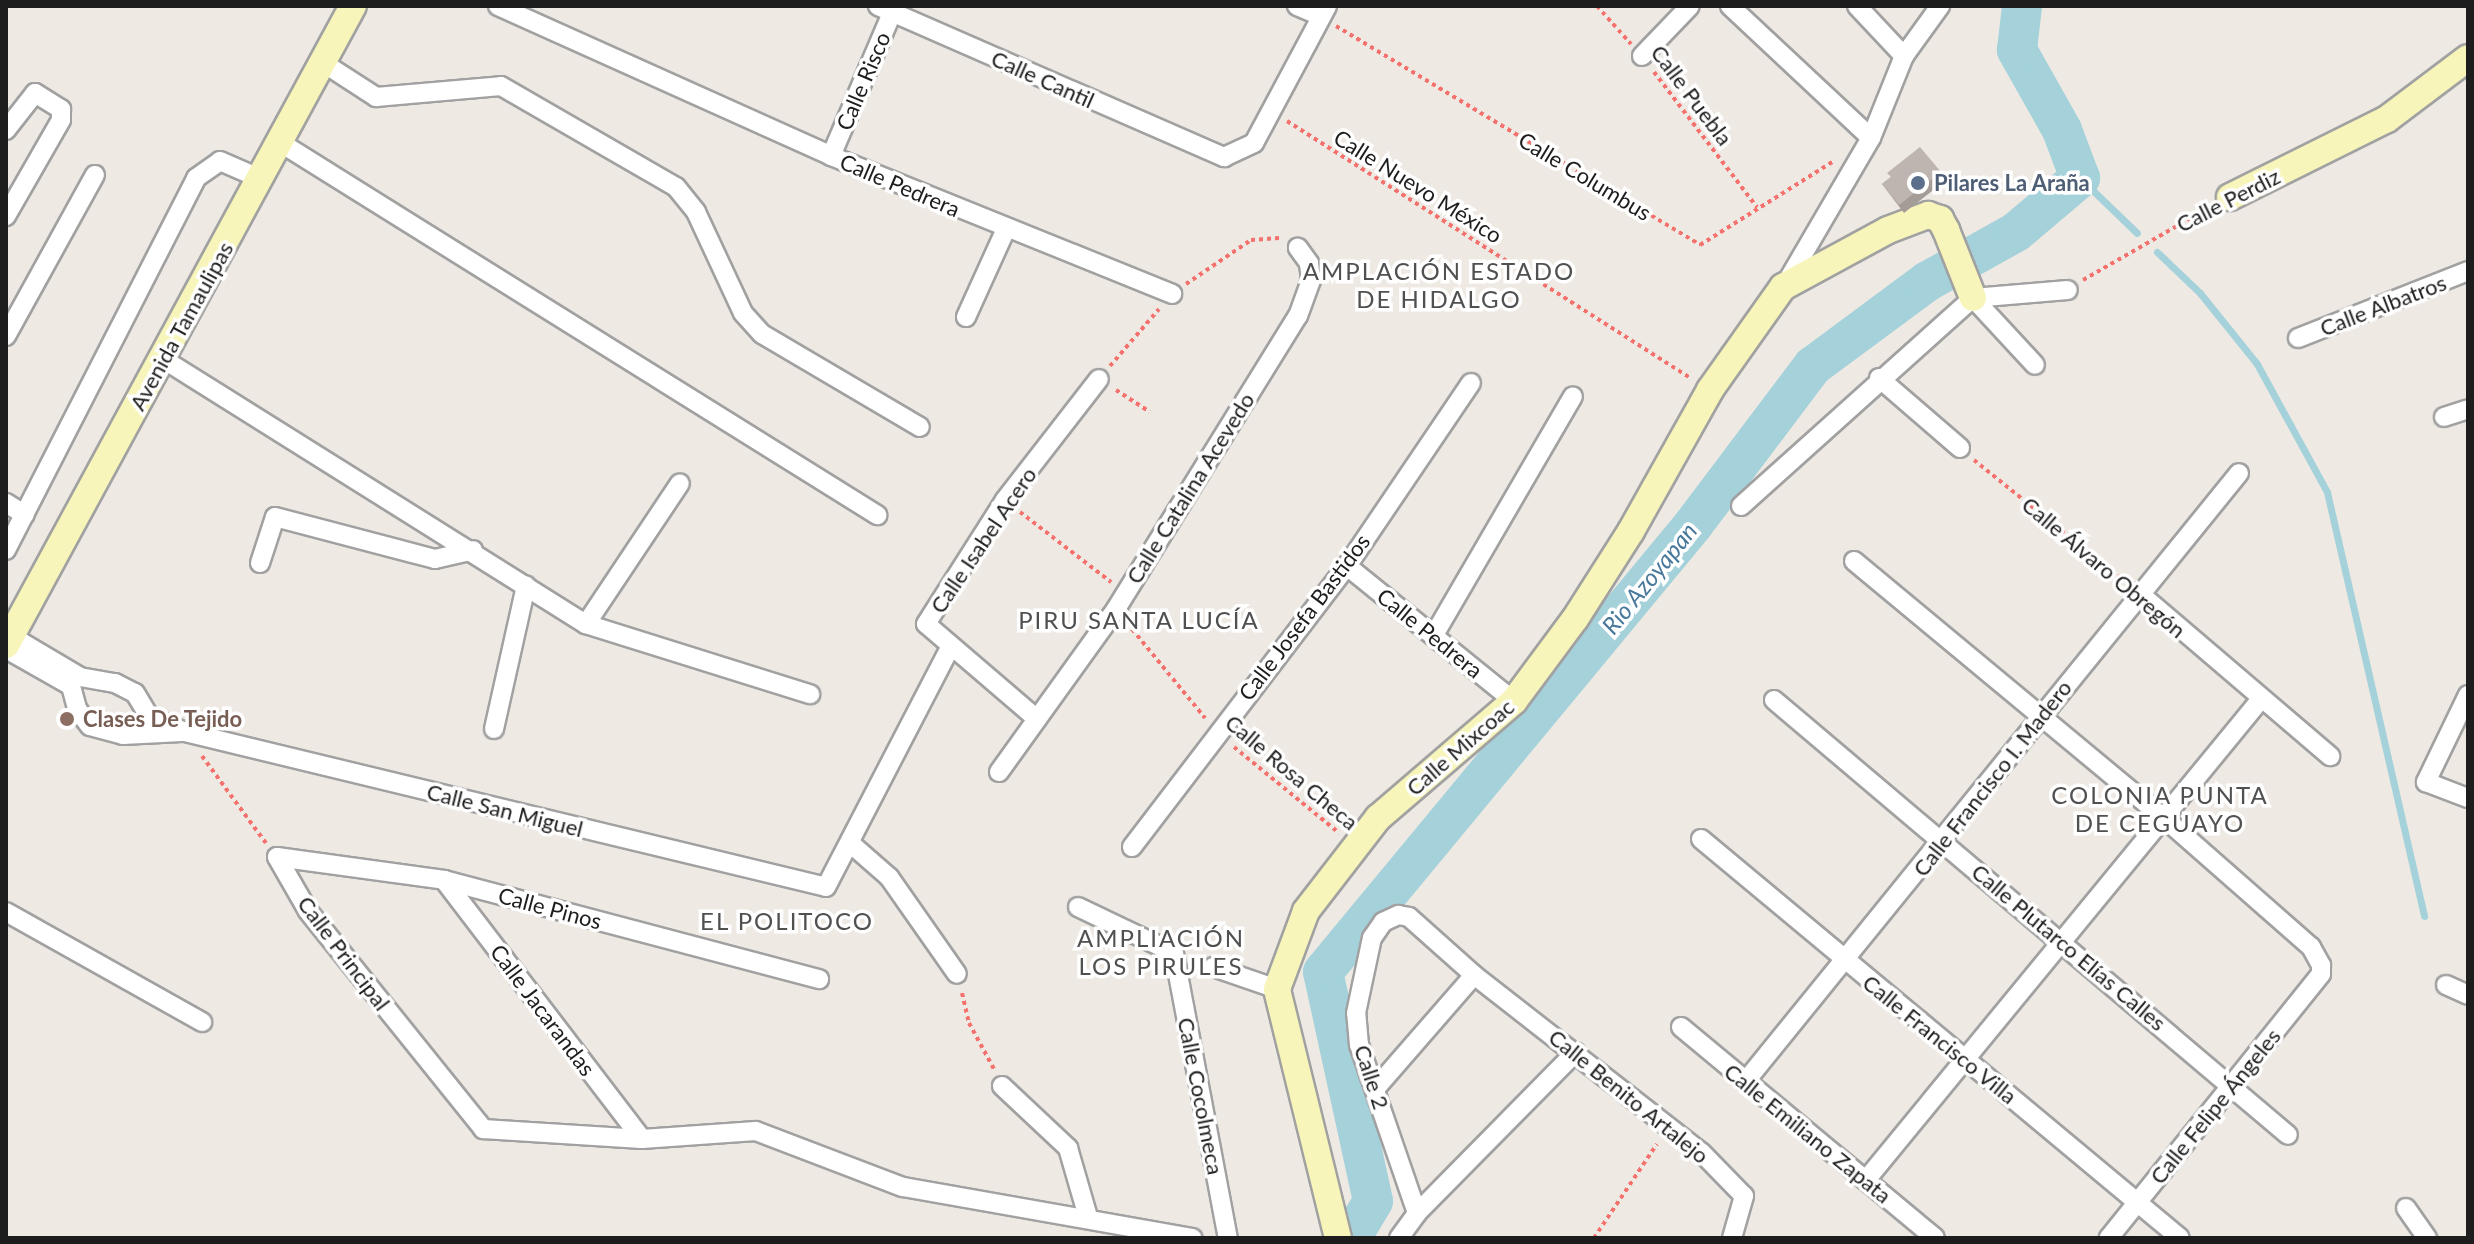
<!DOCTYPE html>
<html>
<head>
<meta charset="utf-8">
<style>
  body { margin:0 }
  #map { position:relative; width:2474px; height:1244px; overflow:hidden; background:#eee9e3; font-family:Lato,sans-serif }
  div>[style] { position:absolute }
  .stream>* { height:7px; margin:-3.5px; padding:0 3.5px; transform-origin:3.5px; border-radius:3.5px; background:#a5d2da }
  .river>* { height:40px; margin:-20px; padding:0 20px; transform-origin:20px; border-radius:20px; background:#a5d2da }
  .path>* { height:4px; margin-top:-2px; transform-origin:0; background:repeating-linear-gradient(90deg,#f4716e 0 4px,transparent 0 8px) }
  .roads { filter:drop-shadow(2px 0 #a1a1a1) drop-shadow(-2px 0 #a1a1a1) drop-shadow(0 2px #a1a1a1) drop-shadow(0 -2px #a1a1a1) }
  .street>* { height:18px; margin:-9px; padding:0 9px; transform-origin:9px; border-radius:9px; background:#fff }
  .secondary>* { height:26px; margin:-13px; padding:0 13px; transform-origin:13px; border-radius:13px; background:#f7f5b9 }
  .wall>* { inset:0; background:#a39c97 }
  .building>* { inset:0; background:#beb5b0 }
  .dots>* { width:22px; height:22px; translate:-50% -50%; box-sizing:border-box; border:4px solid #fff; border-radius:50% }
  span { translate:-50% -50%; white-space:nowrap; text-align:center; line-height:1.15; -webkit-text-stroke:7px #fff; paint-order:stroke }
  .street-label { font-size:22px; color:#1d1d1d }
  .service-label { font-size:22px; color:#4e5e75; font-weight:700 }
  .left { translate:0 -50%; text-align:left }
  .education-label { font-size:22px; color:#785e54; font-weight:700 }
  .neighbourhood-label { font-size:24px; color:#505050; letter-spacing:2px }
  .water-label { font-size:24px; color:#48789a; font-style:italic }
  .frame { position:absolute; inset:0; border:8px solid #1d1d1d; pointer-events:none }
</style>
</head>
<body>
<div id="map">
  <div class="stream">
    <i style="left:2080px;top:178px;width:79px;rotate:44deg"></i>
    <i style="left:2157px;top:252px;width:59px;rotate:43.6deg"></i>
    <i style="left:2200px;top:293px;width:91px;rotate:51.2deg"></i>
    <i style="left:2257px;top:364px;width:146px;rotate:61.3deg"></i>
    <i style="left:2327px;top:492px;width:435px;rotate:77.1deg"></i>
  </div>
  <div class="river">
    <i style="left:1354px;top:1233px;width:37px;rotate:-59deg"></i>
    <i style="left:1373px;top:1201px;width:234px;rotate:-102.3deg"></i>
    <i style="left:1323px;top:972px;width:580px;rotate:-50.38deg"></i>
    <i style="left:1693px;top:525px;width:199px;rotate:-53deg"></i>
    <i style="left:1813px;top:366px;width:143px;rotate:-36.5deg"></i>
    <i style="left:1928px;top:281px;width:101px;rotate:-29.1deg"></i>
    <i style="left:2016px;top:232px;width:84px;rotate:-40.2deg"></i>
    <i style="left:2080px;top:178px;width:51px;rotate:-110.6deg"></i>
    <i style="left:2062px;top:130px;width:92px;rotate:-119.4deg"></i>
    <i style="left:2017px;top:50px;width:44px;rotate:-83.5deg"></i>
  </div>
  <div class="path">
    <i style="left:1597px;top:6px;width:51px;rotate:48.2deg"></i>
    <i style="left:1336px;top:26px;width:425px;rotate:31deg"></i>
    <i style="left:1700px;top:245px;width:158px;rotate:-32.1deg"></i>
    <i style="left:1654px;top:72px;width:170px;rotate:52.7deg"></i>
    <i style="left:1287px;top:121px;width:479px;rotate:32.5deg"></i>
    <i style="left:2083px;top:280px;width:146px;rotate:-29.9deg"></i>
    <i style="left:1186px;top:284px;width:78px;rotate:-34.1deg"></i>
    <i style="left:1251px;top:240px;width:31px;rotate:-4deg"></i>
    <i style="left:1110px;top:366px;width:75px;rotate:-49.3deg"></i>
    <i style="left:1116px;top:390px;width:40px;rotate:32.9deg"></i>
    <i style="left:1974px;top:460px;width:191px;rotate:38.8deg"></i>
    <i style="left:1020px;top:512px;width:115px;rotate:37.6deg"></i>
    <i style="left:1127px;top:623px;width:123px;rotate:50.6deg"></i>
    <i style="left:1234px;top:747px;width:136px;rotate:39.3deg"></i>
    <i style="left:202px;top:756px;width:108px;rotate:53.7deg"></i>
    <i style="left:962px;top:993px;width:31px;rotate:77deg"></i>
    <i style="left:969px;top:1023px;width:52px;rotate:61.5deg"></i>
    <i style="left:1594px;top:1238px;width:113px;rotate:-56.2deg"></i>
  </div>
  <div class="roads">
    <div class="street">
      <i style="left:498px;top:6px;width:365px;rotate:24.2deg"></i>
      <i style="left:831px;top:156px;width:368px;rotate:22deg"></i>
      <i style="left:878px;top:6px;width:378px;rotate:23.6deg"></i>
      <i style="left:1224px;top:157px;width:33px;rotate:-25deg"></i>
      <i style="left:1254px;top:143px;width:155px;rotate:-61.9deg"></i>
      <i style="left:1297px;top:6px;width:25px;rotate:23deg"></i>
      <i style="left:1730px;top:6px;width:193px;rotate:43.1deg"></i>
      <i style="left:1857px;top:6px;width:69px;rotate:46.8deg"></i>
      <i style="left:1642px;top:56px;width:69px;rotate:-46.2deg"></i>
      <i style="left:325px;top:64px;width:61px;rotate:32.9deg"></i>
      <i style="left:376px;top:97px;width:125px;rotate:-5deg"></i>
      <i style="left:501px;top:86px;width:202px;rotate:30deg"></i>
      <i style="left:676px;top:187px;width:32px;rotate:51deg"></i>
      <i style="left:696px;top:212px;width:111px;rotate:65deg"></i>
      <i style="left:743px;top:313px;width:28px;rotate:48deg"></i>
      <i style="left:762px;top:334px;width:183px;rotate:30.5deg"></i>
      <i style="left:6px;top:130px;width:47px;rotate:-51.9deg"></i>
      <i style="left:35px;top:93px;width:31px;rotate:32deg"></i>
      <i style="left:61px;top:109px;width:11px;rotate:90deg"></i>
      <i style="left:61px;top:120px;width:111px;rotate:119.8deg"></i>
      <i style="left:281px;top:143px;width:703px;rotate:31.97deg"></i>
      <i style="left:831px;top:156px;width:163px;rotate:-66.9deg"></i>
      <i style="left:1785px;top:285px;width:170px;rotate:-59.7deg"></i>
      <i style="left:1871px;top:138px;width:88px;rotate:-68.1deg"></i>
      <i style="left:1904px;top:56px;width:62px;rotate:-54.2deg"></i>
      <i style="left:1973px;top:298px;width:91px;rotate:47.2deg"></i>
      <i style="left:966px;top:317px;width:97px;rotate:-65.6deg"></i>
      <i style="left:6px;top:336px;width:184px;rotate:-61.1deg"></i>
      <i style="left:2298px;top:338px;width:183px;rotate:-21.5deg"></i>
      <i style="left:163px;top:359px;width:499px;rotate:32.1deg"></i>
      <i style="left:586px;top:624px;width:235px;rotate:17.4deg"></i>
      <i style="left:1879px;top:378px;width:107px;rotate:40.8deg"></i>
      <i style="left:2444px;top:417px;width:25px;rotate:-18deg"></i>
      <i style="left:6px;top:503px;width:22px;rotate:32deg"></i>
      <i style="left:1741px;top:506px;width:312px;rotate:-41.9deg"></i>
      <i style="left:1973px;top:298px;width:95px;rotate:-4.8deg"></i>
      <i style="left:6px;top:550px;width:418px;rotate:-62.9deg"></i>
      <i style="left:196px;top:178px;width:29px;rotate:-35deg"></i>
      <i style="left:220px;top:161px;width:45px;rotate:23.7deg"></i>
      <i style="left:1854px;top:561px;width:403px;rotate:39.7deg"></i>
      <i style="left:2164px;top:818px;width:196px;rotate:41.3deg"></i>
      <i style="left:2311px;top:947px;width:21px;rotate:61deg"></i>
      <i style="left:2321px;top:965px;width:9px;rotate:90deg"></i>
      <i style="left:2321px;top:974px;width:339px;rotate:128.8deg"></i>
      <i style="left:260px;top:563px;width:48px;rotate:-71.9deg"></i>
      <i style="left:275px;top:517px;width:165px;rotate:14.7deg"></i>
      <i style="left:435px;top:559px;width:39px;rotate:-13deg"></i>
      <i style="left:1347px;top:566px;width:215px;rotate:39deg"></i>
      <i style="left:2138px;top:592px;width:253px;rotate:40.5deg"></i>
      <i style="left:586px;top:624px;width:169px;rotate:-56.3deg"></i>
      <i style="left:1434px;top:635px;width:276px;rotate:-59.8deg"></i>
      <i style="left:11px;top:636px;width:80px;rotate:30.7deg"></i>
      <i style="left:80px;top:677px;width:36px;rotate:10deg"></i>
      <i style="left:115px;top:683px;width:22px;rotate:27deg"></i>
      <i style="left:135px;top:693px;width:27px;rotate:59deg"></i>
      <i style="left:149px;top:716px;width:39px;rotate:24deg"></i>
      <i style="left:185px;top:732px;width:659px;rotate:13.59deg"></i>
      <i style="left:826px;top:887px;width:271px;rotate:-62.6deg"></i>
      <i style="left:6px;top:649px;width:75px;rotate:29.6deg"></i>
      <i style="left:71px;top:686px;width:24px;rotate:75deg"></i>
      <i style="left:77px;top:709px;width:21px;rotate:53deg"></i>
      <i style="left:90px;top:726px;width:34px;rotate:15deg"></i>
      <i style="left:123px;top:735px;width:59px;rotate:-2.9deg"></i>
      <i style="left:2468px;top:695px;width:97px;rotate:115.8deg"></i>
      <i style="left:2426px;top:782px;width:45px;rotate:20.9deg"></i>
      <i style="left:1774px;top:700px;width:673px;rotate:40.24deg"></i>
      <i style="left:1037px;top:719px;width:146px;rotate:-139.4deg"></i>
      <i style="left:926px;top:624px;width:147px;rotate:-57.5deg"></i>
      <i style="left:1005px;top:500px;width:153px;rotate:-52.2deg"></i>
      <i style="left:494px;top:729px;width:147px;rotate:-77.4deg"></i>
      <i style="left:999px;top:772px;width:201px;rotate:-54.3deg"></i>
      <i style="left:1116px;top:609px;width:345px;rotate:-58.2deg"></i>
      <i style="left:1298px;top:316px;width:38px;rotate:-70deg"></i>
      <i style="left:1311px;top:280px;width:17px;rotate:-97deg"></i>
      <i style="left:1309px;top:263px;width:19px;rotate:-126deg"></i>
      <i style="left:1701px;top:839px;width:623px;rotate:39.79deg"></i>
      <i style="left:850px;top:843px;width:52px;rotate:41.1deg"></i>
      <i style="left:889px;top:877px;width:118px;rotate:55deg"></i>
      <i style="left:1132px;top:847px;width:354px;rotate:-52.6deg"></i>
      <i style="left:1347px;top:566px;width:221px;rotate:-55.9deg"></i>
      <i style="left:277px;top:857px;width:62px;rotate:60.1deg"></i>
      <i style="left:308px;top:911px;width:280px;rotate:51.2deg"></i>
      <i style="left:483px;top:1129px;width:159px;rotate:3.6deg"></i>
      <i style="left:642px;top:1139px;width:114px;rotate:-4deg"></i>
      <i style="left:756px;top:1131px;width:157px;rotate:20.9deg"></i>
      <i style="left:903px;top:1187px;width:294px;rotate:10deg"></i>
      <i style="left:277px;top:857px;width:169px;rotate:7.8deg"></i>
      <i style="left:444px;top:880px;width:388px;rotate:14.8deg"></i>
      <i style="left:444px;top:880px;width:326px;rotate:52.6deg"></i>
      <i style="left:1078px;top:907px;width:106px;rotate:25.6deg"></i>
      <i style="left:1174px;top:953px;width:290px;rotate:79.3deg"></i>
      <i style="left:6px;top:912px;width:225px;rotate:29.3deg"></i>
      <i style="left:1213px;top:967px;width:68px;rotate:19deg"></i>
      <i style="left:2446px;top:985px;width:24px;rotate:24deg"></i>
      <i style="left:1681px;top:1027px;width:330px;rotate:39.7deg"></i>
      <i style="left:1745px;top:1082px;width:784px;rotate:-50.95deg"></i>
      <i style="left:1002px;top:1086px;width:91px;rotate:43.2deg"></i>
      <i style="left:1068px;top:1148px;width:72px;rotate:73.8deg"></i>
      <i style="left:1375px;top:1089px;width:151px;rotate:-49deg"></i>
      <i style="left:1866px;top:1180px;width:622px;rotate:-50.61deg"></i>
      <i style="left:2406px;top:1208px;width:37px;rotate:55deg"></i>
      <i style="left:1417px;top:1213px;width:226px;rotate:-45.4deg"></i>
      <i style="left:1399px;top:1238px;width:31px;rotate:-54deg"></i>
      <i style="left:1417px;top:1213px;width:178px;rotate:-109deg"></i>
      <i style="left:1359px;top:1045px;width:32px;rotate:-95deg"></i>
      <i style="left:1356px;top:1013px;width:77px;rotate:-78deg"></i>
      <i style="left:1372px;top:938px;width:19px;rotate:-55deg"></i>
      <i style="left:1383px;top:922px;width:17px;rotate:-25deg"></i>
      <i style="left:1398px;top:915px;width:11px;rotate:10deg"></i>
      <i style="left:1409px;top:917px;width:87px;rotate:41.7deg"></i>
      <i style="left:1474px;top:975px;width:289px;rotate:38deg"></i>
      <i style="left:1702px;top:1153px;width:60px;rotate:45.7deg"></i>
      <i style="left:1744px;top:1196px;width:44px;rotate:105.9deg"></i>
    </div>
    <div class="secondary">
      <i style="left:2230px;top:197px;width:175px;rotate:-26.4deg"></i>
      <i style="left:2387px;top:119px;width:101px;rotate:-37deg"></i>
      <i style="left:6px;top:645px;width:727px;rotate:-61.5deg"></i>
      <i style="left:1338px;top:1238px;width:256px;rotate:-103.8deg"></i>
      <i style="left:1277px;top:989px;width:83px;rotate:-69.6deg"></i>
      <i style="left:1306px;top:911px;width:118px;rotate:-52.3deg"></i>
      <i style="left:1378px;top:818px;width:179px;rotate:-40.7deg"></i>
      <i style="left:1514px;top:701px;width:102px;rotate:-53.4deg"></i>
      <i style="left:1575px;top:619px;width:104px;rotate:-57.5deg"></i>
      <i style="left:1631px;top:531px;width:162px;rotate:-60.7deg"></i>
      <i style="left:1710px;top:390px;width:126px;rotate:-54.7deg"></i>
      <i style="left:1783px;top:287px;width:119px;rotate:-28.5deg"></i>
      <i style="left:1888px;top:230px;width:43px;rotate:-20.6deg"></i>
      <i style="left:1928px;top:215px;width:13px;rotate:18deg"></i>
      <i style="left:1940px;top:219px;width:13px;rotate:61deg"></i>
      <i style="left:1946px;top:230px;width:73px;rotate:68.3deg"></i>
    </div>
  </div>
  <div class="wall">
    <i style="clip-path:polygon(1941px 172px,1946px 180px,1904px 213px,1882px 184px,1891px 177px)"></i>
  </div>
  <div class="building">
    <i style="clip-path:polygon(1920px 147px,1941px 172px,1899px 205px,1882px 184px,1891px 177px,1887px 173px)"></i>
  </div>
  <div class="dots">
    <i style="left:1918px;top:183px;background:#5c6f8a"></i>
    <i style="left:67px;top:719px;background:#8d6e63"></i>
  </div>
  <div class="street-label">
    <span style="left:1043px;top:79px;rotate:24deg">Calle Cantil</span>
    <span style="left:863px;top:81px;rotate:-67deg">Calle Risco</span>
    <span style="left:1692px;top:95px;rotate:53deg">Calle Puebla</span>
    <span style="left:1585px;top:176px;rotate:31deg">Calle Columbus</span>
    <span style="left:900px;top:185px;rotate:23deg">Calle Pedrera</span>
    <span style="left:1418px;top:186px;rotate:32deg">Calle Nuevo México</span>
    <span style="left:2228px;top:200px;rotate:-27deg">Calle Perdiz</span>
    <span style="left:2383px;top:305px;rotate:-21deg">Calle Albatros</span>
    <span style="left:181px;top:326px;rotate:-61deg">Avenida Tamaulipas</span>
    <span style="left:1190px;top:488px;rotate:-58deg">Calle Catalina Acevedo</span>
    <span style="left:983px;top:540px;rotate:-56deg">Calle Isabel Acero</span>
    <span style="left:2104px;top:567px;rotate:40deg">Calle Álvaro Obregón</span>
    <span style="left:1304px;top:617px;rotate:-53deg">Calle Josefa Bastidos</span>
    <span style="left:1430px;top:633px;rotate:39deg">Calle Pedrera</span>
    <span style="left:1460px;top:747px;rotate:-41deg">Calle Mixcoac</span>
    <span style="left:1292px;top:772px;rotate:40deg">Calle Rosa Checa</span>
    <span style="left:1992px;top:778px;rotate:-52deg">Calle Francisco I. Madero</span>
    <span style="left:505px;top:810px;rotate:14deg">Calle San Miguel</span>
    <span style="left:550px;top:908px;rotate:15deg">Calle Pinos</span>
    <span style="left:2069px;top:947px;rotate:40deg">Calle Plutarco Elías Calles</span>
    <span style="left:344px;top:953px;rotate:53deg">Calle Principal</span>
    <span style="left:543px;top:1010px;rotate:53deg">Calle Jacarandas</span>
    <span style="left:1940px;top:1039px;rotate:39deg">Calle Francisco Villa</span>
    <span style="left:1372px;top:1077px;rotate:72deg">Calle 2</span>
    <span style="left:1201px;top:1096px;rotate:79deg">Calle Cocolmeca</span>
    <span style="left:1629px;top:1096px;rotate:39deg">Calle Benito Artalejo</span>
    <span style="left:2215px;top:1106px;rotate:-51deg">Calle Felipe Ángeles</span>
    <span style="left:1808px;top:1133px;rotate:39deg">Calle Emiliano Zapata</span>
  </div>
  <div class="service-label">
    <span class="left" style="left:1934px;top:183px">Pilares La Araña</span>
  </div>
  <div class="education-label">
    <span class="left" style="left:83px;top:719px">Clases De Tejido</span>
  </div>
  <div class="neighbourhood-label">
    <span style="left:1439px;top:285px">AMPLACIÓN ESTADO<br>DE HIDALGO</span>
    <span style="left:1139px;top:620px">PIRU SANTA LUCÍA</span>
    <span style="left:2160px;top:809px">COLONIA PUNTA<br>DE CEGUAYO</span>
    <span style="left:787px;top:921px">EL POLITOCO</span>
    <span style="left:1161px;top:952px">AMPLIACIÓN<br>LOS PIRULES</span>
  </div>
  <div class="water-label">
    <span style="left:1649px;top:578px;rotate:-51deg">Rio Azoyapan</span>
  </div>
  <div class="frame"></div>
</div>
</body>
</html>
